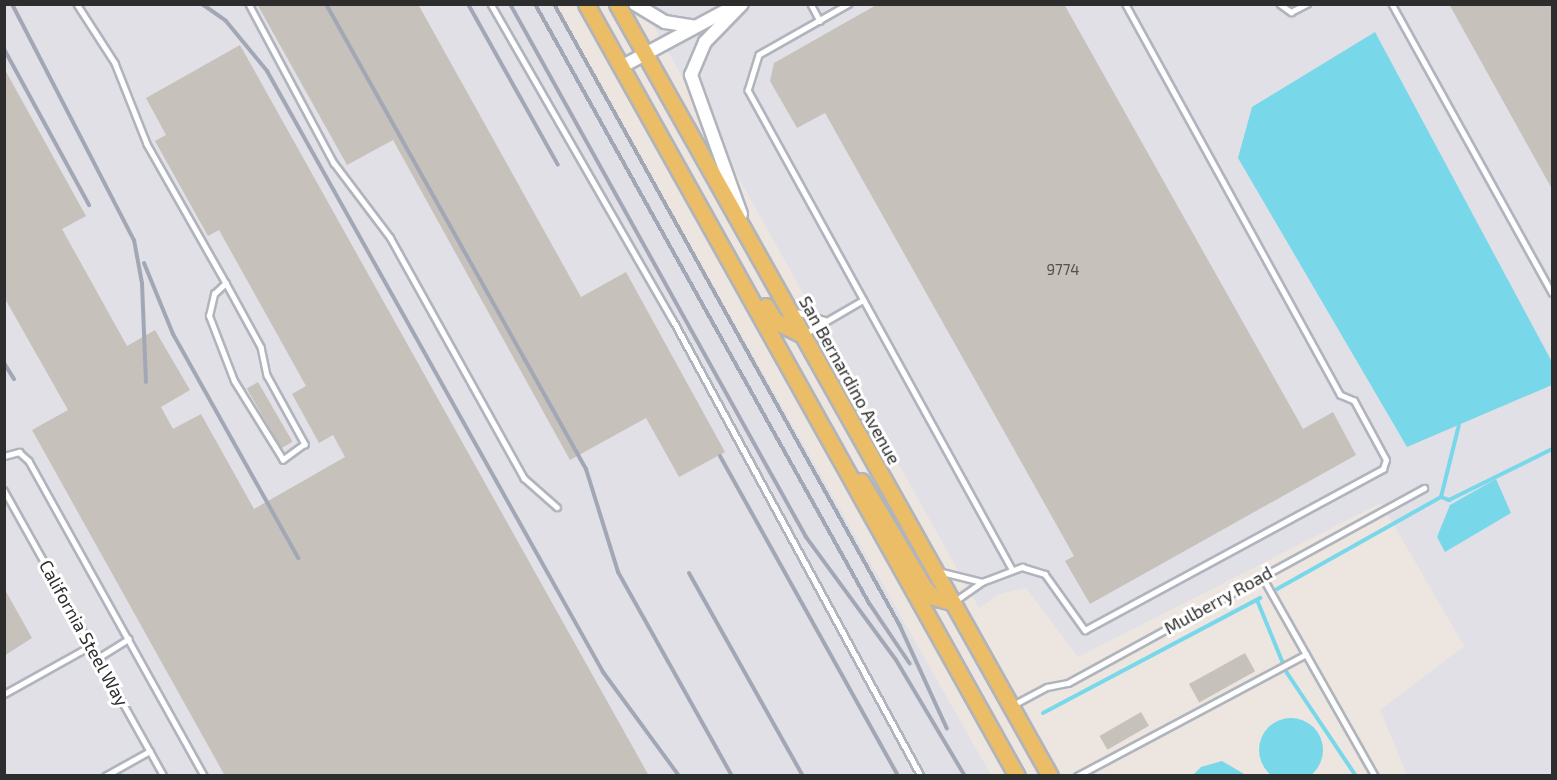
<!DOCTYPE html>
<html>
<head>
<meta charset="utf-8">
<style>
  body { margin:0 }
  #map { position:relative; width:1557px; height:780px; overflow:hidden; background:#ede6e0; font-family:"Exo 2",sans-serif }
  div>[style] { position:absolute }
  .industrial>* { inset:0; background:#e1e0e6 }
  .water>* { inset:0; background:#78d8ea }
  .round { border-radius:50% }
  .stream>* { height:4px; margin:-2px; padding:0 2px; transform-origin:2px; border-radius:2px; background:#78d8ea }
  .building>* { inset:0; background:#c6c1bb; transform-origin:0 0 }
  .roads { filter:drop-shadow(2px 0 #b0b4bc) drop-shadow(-2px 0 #b0b4bc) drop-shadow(0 2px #b0b4bc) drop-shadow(0 -2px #b0b4bc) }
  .service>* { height:4.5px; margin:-2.25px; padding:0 2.25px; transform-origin:2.25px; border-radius:2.25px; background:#fff }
  .tertiary>* { height:12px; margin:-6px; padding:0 6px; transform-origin:6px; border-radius:6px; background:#fff }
  .primary>* { height:15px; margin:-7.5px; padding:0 7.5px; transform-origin:7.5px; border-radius:7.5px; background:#ebbd67 }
  .rail>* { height:4px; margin:-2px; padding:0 2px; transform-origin:2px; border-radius:2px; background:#a2a7b6 }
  span { translate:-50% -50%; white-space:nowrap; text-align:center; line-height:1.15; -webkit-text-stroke:6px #fff; paint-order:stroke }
  .number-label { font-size:15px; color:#535250 }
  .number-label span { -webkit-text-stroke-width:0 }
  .street-label { font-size:18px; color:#2d2d2d }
  .frame { position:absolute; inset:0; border:6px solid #2d2d2d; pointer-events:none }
</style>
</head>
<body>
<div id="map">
  <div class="industrial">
    <i style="clip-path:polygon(5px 4px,554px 5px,991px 775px,5px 776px)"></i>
    <i style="clip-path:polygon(642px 5px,1552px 5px,1552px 775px,1407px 775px,1380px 710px,1464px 646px,1381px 503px,1078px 657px,1026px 588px,1000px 594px,979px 608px)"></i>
  </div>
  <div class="water">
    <i style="clip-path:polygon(1375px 32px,1552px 362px,1552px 385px,1407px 447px,1238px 158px,1252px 107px)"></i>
    <i style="clip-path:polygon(1496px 479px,1511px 513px,1445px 552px,1437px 537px,1450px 505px)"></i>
    <i class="round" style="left:1259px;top:718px;width:64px;height:64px"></i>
    <i style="clip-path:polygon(1222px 761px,1246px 775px,1193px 775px,1201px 767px)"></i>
  </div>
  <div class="stream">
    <i style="left:1441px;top:497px;width:9px;rotate:21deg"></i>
    <i style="left:1449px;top:500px;width:115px;rotate:-26.3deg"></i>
    <i style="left:1277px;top:589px;width:188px;rotate:-29.3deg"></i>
    <i style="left:1441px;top:497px;width:74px;rotate:-76deg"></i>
    <i style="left:1257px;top:600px;width:79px;rotate:67.7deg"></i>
    <i style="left:1287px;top:673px;width:124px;rotate:56.2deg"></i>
    <i style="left:1043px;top:713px;width:246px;rotate:-27.9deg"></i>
  </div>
  <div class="building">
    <i style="clip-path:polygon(257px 4px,418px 4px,581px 297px,626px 272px,725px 452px,679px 477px,646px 418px,570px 460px,393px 140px,347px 165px)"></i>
    <i style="clip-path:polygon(878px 4px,1064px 4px,1303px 429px,1333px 412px,1356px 455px,1090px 604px,1065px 561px,1074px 556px,825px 113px,797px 128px,770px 81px,774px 63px)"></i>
    <i style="clip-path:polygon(1449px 4px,1552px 4px,1552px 189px)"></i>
    <i style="clip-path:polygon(240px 45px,649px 776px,225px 776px,32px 430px,68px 410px,4px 297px,4px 68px,86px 216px,62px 229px,127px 346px,155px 330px,190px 390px,161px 407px,173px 429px,201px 414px,254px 509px,345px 457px,333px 435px,319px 443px,292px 394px,306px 386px,219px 230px,208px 236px,155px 141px,166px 135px,146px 98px)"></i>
    <i style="left:258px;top:382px;width:69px;height:13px;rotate:60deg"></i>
    <i style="clip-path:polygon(4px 588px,32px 638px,4px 656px)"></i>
    <i style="left:1245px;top:653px;width:21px;height:64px;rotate:61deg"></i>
    <i style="left:1141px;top:712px;width:16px;height:48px;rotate:60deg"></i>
  </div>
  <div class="roads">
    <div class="service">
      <i style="left:77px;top:4px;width:70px;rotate:57.2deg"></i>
      <i style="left:115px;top:63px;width:87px;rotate:68.4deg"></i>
      <i style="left:147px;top:144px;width:160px;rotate:60.4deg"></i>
      <i style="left:226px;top:283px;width:73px;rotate:61.3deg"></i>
      <i style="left:261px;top:347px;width:29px;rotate:78deg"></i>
      <i style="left:267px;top:375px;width:79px;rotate:61.2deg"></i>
      <i style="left:305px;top:444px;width:27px;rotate:144deg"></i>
      <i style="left:283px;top:460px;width:93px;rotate:-121.8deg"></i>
      <i style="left:234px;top:381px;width:70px;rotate:-111deg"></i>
      <i style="left:209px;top:316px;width:23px;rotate:-77deg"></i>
      <i style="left:214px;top:294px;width:16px;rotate:-43deg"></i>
      <i style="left:249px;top:4px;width:180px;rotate:61.9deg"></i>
      <i style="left:334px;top:163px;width:93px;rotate:52.9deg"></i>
      <i style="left:390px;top:237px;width:276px;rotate:60.9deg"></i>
      <i style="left:524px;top:478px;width:44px;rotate:41.3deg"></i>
      <i style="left:491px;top:4px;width:365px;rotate:60.1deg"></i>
      <i style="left:673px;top:320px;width:519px;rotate:61.46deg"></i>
      <i style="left:811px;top:4px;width:19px;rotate:62deg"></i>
      <i style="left:849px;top:4px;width:103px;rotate:150.5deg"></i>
      <i style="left:759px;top:55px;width:37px;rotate:107deg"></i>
      <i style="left:748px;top:90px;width:547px;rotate:61.14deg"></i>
      <i style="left:1280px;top:4px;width:14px;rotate:36deg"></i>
      <i style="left:1291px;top:12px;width:18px;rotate:-27deg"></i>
      <i style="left:1392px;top:4px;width:330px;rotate:61deg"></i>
      <i style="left:793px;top:311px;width:33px;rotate:16deg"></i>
      <i style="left:806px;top:333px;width:66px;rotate:-30.1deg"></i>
      <i style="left:4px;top:456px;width:16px;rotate:-15deg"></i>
      <i style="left:19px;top:452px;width:13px;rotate:42deg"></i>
      <i style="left:29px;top:461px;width:360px;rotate:60.9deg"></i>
      <i style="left:4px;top:490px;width:328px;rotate:60.8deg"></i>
      <i style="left:942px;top:572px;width:41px;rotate:14deg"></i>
      <i style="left:1262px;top:576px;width:230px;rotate:60.5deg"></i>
      <i style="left:955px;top:601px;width:33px;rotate:-35deg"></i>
      <i style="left:982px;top:582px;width:43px;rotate:-20.6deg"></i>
      <i style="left:1022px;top:567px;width:24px;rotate:17deg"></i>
      <i style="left:1045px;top:574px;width:69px;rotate:54.5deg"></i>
      <i style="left:1085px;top:630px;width:339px;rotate:-28.4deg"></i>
      <i style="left:1383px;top:469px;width:9px;rotate:-72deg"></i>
      <i style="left:1386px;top:460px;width:67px;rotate:-118.5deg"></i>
      <i style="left:1354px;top:401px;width:15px;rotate:-157deg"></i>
      <i style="left:1340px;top:395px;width:446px;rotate:-118.8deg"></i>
      <i style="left:98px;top:658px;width:36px;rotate:-32deg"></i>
      <i style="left:4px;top:694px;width:101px;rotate:-29.1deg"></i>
      <i style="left:1013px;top:705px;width:38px;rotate:-28deg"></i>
      <i style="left:1047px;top:687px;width:21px;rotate:-11deg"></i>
      <i style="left:1068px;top:683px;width:406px;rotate:-28.7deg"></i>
      <i style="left:105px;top:776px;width:51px;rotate:-29.1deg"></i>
      <i style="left:1077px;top:776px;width:259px;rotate:-28deg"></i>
    </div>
    <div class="tertiary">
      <i style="left:635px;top:4px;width:35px;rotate:31deg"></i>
      <i style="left:665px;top:22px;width:30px;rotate:9deg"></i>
      <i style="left:621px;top:67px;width:133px;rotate:-28.3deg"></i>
      <i style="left:741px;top:214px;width:148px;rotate:-109.8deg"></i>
      <i style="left:691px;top:75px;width:36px;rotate:-67deg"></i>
      <i style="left:705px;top:42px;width:53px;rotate:-45.8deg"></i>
    </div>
    <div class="primary">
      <i style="left:586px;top:4px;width:884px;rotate:60.83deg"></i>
      <i style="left:617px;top:4px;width:885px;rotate:60.71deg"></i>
      <i style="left:766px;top:306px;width:17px;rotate:59deg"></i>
      <i style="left:775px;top:321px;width:30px;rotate:27deg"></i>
      <i style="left:861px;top:481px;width:123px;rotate:59.3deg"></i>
      <i style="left:924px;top:587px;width:13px;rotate:48deg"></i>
      <i style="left:933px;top:597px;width:20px;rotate:15deg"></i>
    </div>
  </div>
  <div class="rail">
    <i style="left:12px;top:4px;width:266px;rotate:62.7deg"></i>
    <i style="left:134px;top:240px;width:44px;rotate:79.5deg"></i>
    <i style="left:142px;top:283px;width:99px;rotate:87.7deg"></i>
    <i style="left:202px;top:4px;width:29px;rotate:35deg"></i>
    <i style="left:226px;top:21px;width:65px;rotate:50.6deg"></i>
    <i style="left:267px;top:71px;width:689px;rotate:60.79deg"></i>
    <i style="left:603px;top:672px;width:129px;rotate:53.8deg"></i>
    <i style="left:326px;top:4px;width:533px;rotate:60.79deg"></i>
    <i style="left:586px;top:469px;width:108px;rotate:72.7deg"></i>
    <i style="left:618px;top:572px;width:234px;rotate:60.8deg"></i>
    <i style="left:468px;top:4px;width:184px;rotate:60.8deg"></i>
    <i style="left:510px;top:4px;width:610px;rotate:60.95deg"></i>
    <i style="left:806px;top:537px;width:152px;rotate:53.8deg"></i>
    <i style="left:896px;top:660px;width:135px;rotate:59.3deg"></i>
    <i style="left:535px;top:4px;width:686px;rotate:60.86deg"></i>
    <i style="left:869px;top:603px;width:73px;rotate:56.1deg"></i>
    <i style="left:554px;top:4px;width:710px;rotate:60.91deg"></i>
    <i style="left:899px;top:624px;width:115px;rotate:65.4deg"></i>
    <i style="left:4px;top:49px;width:178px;rotate:61.4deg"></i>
    <i style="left:144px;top:263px;width:77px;rotate:67.8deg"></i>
    <i style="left:173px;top:334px;width:257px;rotate:60.8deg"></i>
    <i style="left:4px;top:363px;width:19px;rotate:58deg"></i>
    <i style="left:720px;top:456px;width:366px;rotate:60.9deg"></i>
    <i style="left:689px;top:573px;width:233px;rotate:60.7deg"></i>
  </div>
  <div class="number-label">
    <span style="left:1063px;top:270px">9774</span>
  </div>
  <div class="street-label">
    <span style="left:850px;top:380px;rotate:61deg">San Bernardino Avenue</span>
    <span style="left:1218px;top:600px;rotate:-29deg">Mulberry Road</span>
    <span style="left:84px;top:633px;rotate:61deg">California Steel Way</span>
  </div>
  <div class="frame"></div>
</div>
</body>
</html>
